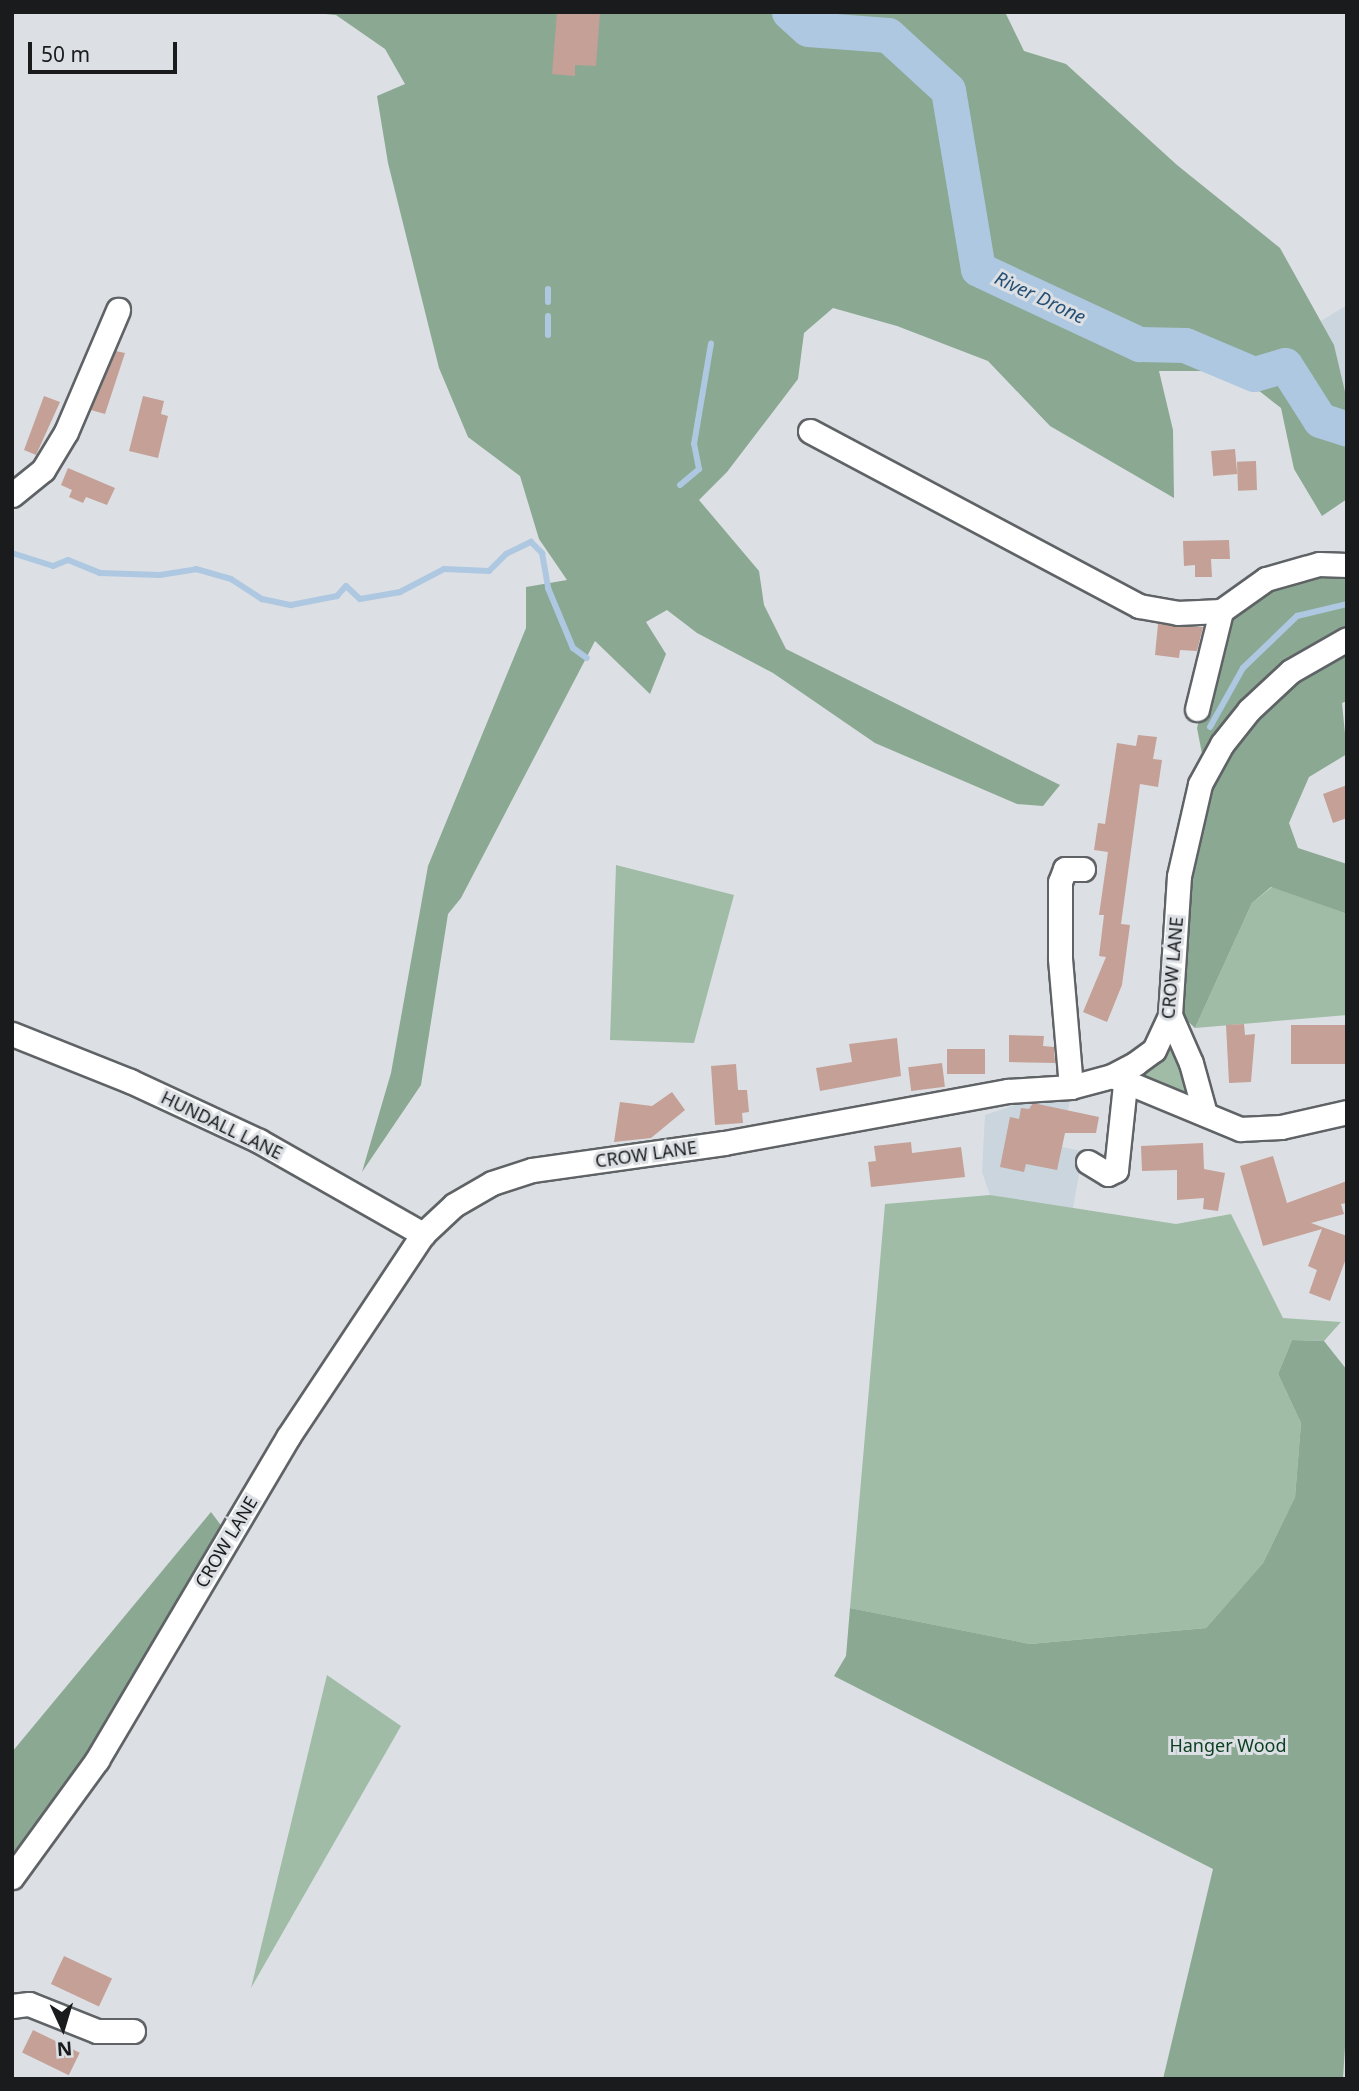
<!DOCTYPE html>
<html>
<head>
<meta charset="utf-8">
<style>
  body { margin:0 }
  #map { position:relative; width:1359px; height:2091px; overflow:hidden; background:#dce0e4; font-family:"Noto Sans",sans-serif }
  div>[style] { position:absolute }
  .built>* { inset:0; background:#cad5de }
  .green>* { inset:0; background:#a0bca7 }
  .forest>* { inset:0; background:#8ba892 }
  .stream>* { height:6px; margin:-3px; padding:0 3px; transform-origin:3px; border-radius:3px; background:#aec8e1 }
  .river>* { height:35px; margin:-17.5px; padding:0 17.5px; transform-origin:17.5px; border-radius:17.5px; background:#aec8e1 }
  .building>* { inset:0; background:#c4a096; transform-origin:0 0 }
  .roads { filter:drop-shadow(2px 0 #5f6366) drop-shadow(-2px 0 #5f6366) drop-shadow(0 2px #5f6366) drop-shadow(0 -2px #5f6366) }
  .minor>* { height:23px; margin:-11.5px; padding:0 11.5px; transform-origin:11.5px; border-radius:11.5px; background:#fff }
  span { translate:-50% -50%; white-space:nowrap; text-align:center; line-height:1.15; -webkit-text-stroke:6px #dce0e4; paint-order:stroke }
  .street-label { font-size:18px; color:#1a1b1c }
  .park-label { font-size:18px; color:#0d4022 }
  .water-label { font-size:19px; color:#274f73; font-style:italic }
  .frame { position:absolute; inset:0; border:14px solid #1a1b1c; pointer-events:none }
  .north { position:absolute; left:28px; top:1993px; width:70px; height:70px; -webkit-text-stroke:5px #dce0e4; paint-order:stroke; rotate:176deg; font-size:19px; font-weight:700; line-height:28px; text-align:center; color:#1a1b1c }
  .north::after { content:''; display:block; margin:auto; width:24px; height:32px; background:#1a1b1c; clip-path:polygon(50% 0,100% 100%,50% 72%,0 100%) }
  .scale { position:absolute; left:28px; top:42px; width:149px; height:32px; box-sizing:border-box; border:4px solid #1a1b1c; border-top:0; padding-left:9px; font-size:21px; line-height:24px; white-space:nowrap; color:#1a1b1c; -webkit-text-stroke:5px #dce0e4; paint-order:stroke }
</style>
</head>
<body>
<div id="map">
  <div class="built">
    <i style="clip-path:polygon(1347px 305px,1347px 400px,1334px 345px,1321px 321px)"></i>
    <i style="clip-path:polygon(1070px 1099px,1062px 1147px,1083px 1151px,1073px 1208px,990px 1195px,982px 1172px,985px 1115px,1021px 1103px)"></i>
  </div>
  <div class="green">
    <i style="clip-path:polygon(616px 865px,734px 895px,694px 1043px,610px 1040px)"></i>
    <i style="clip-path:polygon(1272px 887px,1347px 914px,1347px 1015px,1195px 1028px,1252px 903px)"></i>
    <i style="clip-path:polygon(1178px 1046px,1190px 1092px,1184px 1095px,1144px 1080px,1143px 1074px,1170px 1047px)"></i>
    <i style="clip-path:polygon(990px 1195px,1176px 1224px,1231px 1214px,1283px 1318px,1341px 1322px,1324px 1341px,1292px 1340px,1278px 1374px,1301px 1423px,1295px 1497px,1263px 1563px,1206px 1628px,1030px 1644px,850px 1608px,885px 1204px)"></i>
    <i style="clip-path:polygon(327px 1675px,401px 1726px,251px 1988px)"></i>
  </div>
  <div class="forest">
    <i style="clip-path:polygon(304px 12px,1005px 12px,1024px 51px,1066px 64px,1177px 165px,1280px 248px,1334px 345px,1347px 400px,1347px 499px,1322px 516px,1294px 469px,1281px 408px,1258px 390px,1206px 371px,1159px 371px,1173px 430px,1174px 498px,1050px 426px,988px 361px,897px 326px,833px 308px,804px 333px,798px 379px,727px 472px,699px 500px,759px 571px,764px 605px,786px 649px,1060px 785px,1043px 806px,1017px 804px,875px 743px,773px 673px,697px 633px,667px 610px,646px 622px,666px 654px,650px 694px,595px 641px,461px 898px,448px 914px,421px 1085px,362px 1172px,391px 1073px,428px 866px,526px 628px,526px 587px,567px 580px,539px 539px,520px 476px,468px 437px,439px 368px,388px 163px,377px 96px,405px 84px,385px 49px,336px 15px)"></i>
    <i style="clip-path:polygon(1318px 569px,1347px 571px,1347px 701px,1342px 703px,1347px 754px,1309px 777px,1289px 823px,1298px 848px,1347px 864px,1347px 914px,1271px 887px,1252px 903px,1195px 1028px,1181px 1015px,1189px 880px,1210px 795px,1197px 728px,1230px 603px)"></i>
    <i style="clip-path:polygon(1292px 1340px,1324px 1341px,1347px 1370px,1347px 2016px,1343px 2079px,1163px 2079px,1213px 1869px,834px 1676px,846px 1656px,850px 1608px,1030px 1644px,1206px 1628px,1263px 1563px,1295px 1497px,1301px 1423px,1278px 1374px)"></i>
    <i style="clip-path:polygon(211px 1512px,223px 1528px,98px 1738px,12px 1867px,12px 1752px)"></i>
  </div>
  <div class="stream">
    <i style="left:548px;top:289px;width:13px;rotate:90deg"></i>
    <i style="left:548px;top:316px;width:19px;rotate:90deg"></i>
    <i style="left:680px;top:485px;width:25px;rotate:-40deg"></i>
    <i style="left:699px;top:469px;width:25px;rotate:-101deg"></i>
    <i style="left:694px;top:444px;width:102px;rotate:-80.4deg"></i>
    <i style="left:12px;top:553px;width:43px;rotate:17.6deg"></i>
    <i style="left:53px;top:566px;width:16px;rotate:-22deg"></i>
    <i style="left:68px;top:560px;width:35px;rotate:22deg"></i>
    <i style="left:100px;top:573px;width:60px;rotate:1.9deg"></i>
    <i style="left:160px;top:575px;width:36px;rotate:-9deg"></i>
    <i style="left:196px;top:569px;width:36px;rotate:16deg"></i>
    <i style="left:231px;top:579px;width:37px;rotate:33deg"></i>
    <i style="left:262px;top:599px;width:30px;rotate:12deg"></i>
    <i style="left:291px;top:605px;width:47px;rotate:-11.1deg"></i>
    <i style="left:337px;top:596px;width:13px;rotate:-48deg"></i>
    <i style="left:346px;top:586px;width:19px;rotate:43deg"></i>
    <i style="left:360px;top:599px;width:41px;rotate:-9.9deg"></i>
    <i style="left:400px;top:592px;width:50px;rotate:-27.6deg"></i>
    <i style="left:444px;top:569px;width:45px;rotate:2.5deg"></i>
    <i style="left:489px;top:571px;width:24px;rotate:-45deg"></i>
    <i style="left:506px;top:554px;width:28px;rotate:-26deg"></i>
    <i style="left:531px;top:542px;width:16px;rotate:45deg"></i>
    <i style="left:542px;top:553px;width:36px;rotate:80deg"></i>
    <i style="left:548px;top:588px;width:65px;rotate:67.4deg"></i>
    <i style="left:573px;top:648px;width:17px;rotate:36deg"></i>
    <i style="left:1210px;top:727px;width:68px;rotate:-60.8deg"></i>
    <i style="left:1243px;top:668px;width:75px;rotate:-43.9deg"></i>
    <i style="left:1297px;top:616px;width:51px;rotate:-13.5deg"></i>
  </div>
  <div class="river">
    <i style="left:789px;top:12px;width:25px;rotate:42deg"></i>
    <i style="left:808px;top:29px;width:80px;rotate:4.3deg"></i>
    <i style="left:888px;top:35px;width:81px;rotate:42.5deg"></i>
    <i style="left:948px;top:90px;width:181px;rotate:80.5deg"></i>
    <i style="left:978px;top:269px;width:178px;rotate:25deg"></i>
    <i style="left:1139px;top:344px;width:46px;rotate:1.2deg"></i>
    <i style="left:1185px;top:345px;width:75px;rotate:22.8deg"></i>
    <i style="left:1254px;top:374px;width:32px;rotate:-16deg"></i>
    <i style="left:1285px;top:365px;width:65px;rotate:57.5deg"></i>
    <i style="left:1320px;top:420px;width:28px;rotate:18deg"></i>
  </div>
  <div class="building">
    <i style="clip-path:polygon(557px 12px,600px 13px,596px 66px,575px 65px,575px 76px,552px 74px)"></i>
    <i style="clip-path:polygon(116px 351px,125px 353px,105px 414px,91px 410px)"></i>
    <i style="clip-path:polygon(44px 396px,60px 402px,36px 455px,24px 450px)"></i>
    <i style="clip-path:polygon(143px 396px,164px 401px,161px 414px,168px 416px,158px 458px,129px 451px)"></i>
    <i style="left:1235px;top:449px;width:25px;height:24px;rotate:85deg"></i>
    <i style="left:1256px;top:461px;width:29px;height:19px;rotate:88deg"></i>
    <i style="clip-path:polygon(68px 468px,115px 488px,107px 505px,86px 497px,83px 503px,69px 497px,72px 490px,61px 485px)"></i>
    <i style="clip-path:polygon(1229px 540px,1230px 559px,1211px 559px,1212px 577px,1195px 577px,1195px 565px,1184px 566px,1183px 541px)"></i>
    <i style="clip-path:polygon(1158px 624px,1203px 627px,1197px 651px,1180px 650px,1179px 658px,1155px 655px)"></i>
    <i style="clip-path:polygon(1138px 735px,1157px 737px,1153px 759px,1162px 760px,1158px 787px,1140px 784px,1121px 924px,1130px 925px,1122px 985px,1107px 1022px,1083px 1012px,1106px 957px,1099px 956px,1104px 915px,1099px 915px,1108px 852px,1094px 850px,1098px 823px,1105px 824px,1117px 743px,1136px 746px)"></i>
    <i style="clip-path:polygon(1347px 785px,1347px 818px,1333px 823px,1323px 794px)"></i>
    <i style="clip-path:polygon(1244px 1024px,1245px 1035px,1255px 1034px,1251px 1082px,1229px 1083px,1226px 1025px)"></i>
    <i style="left:1347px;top:1025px;width:39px;height:56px;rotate:90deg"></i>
    <i style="clip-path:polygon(1009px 1035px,1044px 1036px,1043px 1046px,1054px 1047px,1055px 1063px,1009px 1062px)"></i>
    <i style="clip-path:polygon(897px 1038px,901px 1076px,820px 1091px,816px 1068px,852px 1062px,849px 1044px)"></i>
    <i style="left:985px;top:1049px;width:25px;height:38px;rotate:90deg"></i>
    <i style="left:942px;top:1063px;width:24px;height:34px;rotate:83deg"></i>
    <i style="clip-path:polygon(736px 1064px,738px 1090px,747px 1090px,749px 1112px,742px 1113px,743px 1123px,715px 1125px,711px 1066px)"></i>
    <i style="clip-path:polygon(672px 1092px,685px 1110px,651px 1138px,614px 1142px,620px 1102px,652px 1106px)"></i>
    <i style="clip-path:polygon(1033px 1103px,1099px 1117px,1096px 1133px,1065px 1133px,1057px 1170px,1026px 1164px,1024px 1172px,1000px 1167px,1010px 1117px,1019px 1119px,1021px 1108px,1029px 1109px)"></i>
    <i style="clip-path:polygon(911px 1142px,912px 1153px,961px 1147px,965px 1177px,871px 1187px,868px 1162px,876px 1161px,874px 1146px)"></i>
    <i style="clip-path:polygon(1203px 1143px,1204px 1169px,1225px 1173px,1218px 1211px,1203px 1209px,1204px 1198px,1177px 1200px,1177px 1170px,1142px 1171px,1141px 1146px)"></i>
    <i style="clip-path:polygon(1273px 1156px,1287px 1203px,1347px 1181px,1347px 1203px,1341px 1204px,1344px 1214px,1311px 1223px,1347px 1236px,1347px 1256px,1330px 1301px,1309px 1293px,1317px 1270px,1308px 1266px,1322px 1229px,1263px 1246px,1240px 1166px)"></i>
    <i style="left:64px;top:1956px;width:53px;height:31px;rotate:25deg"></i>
    <i style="left:33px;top:2030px;width:52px;height:25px;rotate:26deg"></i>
  </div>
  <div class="roads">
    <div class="minor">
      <i style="left:810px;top:431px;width:373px;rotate:28deg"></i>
      <i style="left:1139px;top:606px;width:39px;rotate:10deg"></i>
      <i style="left:1177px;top:613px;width:44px;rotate:-2.6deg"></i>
      <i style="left:1221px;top:611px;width:55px;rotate:-35.4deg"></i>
      <i style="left:1266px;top:579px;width:55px;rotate:-15.8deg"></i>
      <i style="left:1319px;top:564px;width:28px;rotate:2deg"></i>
      <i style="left:12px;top:495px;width:40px;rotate:-39deg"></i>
      <i style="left:43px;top:470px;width:44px;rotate:-58.8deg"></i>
      <i style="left:66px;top:432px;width:133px;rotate:-66.9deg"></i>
      <i style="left:1197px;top:709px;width:101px;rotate:-76.2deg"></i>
      <i style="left:1170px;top:1015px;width:52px;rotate:66.4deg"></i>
      <i style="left:1191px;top:1063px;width:53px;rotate:74.6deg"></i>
      <i style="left:12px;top:1034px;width:127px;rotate:21.7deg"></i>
      <i style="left:130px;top:1081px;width:142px;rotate:24.9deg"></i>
      <i style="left:259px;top:1141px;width:189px;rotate:29.6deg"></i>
      <i style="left:1112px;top:1076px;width:139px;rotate:22.5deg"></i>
      <i style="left:1240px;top:1129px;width:41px;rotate:-2.8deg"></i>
      <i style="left:1281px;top:1127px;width:68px;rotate:-12.8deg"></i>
      <i style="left:1071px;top:1087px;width:129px;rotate:-94.9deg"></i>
      <i style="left:1060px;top:958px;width:76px;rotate:-90deg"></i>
      <i style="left:1060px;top:882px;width:14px;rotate:-69deg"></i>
      <i style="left:1065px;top:869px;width:18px"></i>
      <i style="left:1088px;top:1162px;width:23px;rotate:31deg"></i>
      <i style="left:1108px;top:1174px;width:9px;rotate:-27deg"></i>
      <i style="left:1116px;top:1170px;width:86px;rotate:-84deg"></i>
      <i style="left:12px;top:1877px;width:145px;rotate:-54deg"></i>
      <i style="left:97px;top:1760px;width:375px;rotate:-59.4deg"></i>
      <i style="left:288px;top:1437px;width:244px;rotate:-56.4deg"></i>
      <i style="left:423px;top:1234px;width:42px;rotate:-43.1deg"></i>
      <i style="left:454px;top:1205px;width:44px;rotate:-30.1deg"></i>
      <i style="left:492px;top:1183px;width:42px;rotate:-18deg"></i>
      <i style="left:532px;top:1170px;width:194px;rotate:-8deg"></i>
      <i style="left:724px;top:1143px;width:289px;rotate:-10.4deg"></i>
      <i style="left:1008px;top:1091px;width:63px;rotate:-3.6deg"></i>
      <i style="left:1071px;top:1087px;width:42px;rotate:-15deg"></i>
      <i style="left:1112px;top:1076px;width:27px;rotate:-28deg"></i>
      <i style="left:1136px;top:1063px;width:22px;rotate:-36deg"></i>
      <i style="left:1154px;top:1050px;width:38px;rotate:-65deg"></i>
      <i style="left:1170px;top:1015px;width:139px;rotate:-86.3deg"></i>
      <i style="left:1179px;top:876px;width:94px;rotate:-77.1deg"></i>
      <i style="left:1200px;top:784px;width:46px;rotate:-61.2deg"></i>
      <i style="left:1222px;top:744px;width:43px;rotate:-51.5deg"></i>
      <i style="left:1249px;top:710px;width:57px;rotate:-42.9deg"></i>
      <i style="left:1291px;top:671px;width:64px;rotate:-29.7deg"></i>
      <i style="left:12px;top:2006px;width:17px;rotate:-7deg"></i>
      <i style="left:29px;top:2004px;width:73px;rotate:21.7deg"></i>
      <i style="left:97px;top:2031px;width:36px"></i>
    </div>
  </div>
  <div class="street-label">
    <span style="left:1172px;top:968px;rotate:-85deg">CROW LANE</span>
    <span style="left:222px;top:1125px;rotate:26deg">HUNDALL LANE</span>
    <span style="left:646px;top:1154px;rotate:-8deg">CROW LANE</span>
    <span style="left:226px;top:1542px;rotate:-59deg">CROW LANE</span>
  </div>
  <div class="park-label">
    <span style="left:1228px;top:1745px">Hanger Wood</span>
  </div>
  <div class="water-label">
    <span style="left:1040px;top:298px;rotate:25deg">River Drone</span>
  </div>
  <div class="frame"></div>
  <div class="north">N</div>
  <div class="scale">50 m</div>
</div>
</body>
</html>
